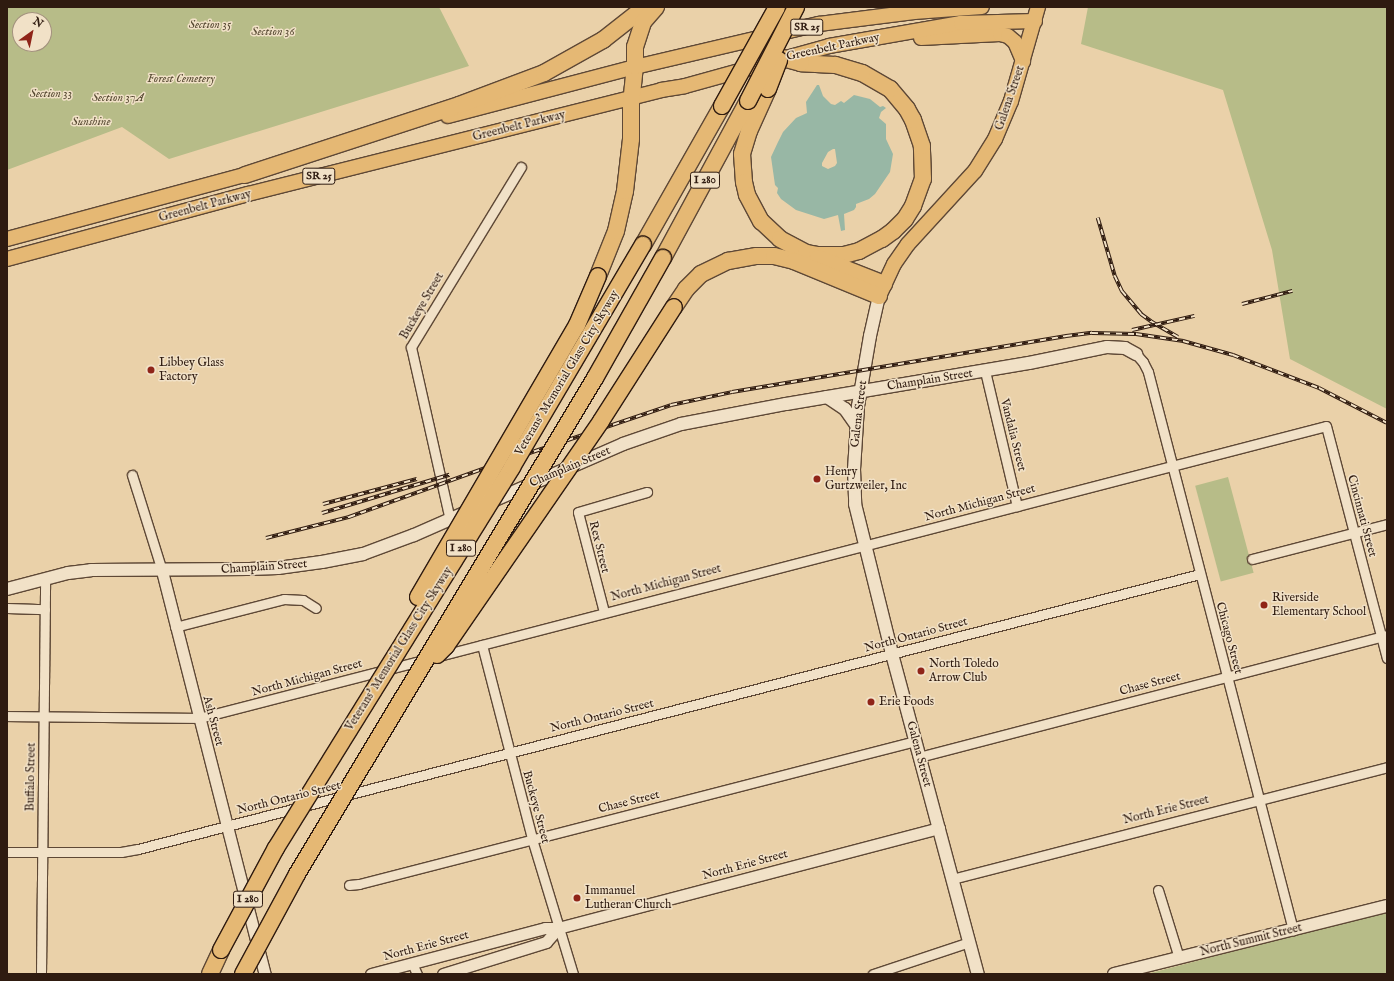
<!DOCTYPE html>
<html>
<head>
<meta charset="utf-8">
<style>
  body { margin:0 }
  #map { position:relative; width:1394px; height:981px; overflow:hidden; background:#ead1a9; font-family:"IM FELL English",serif }
  div>[style] { position:absolute }
  .green>* { inset:0; background:#b7bc88; transform-origin:0 0 }
  .water>* { inset:0; background:#98b7a5 }
  .roads { filter:drop-shadow(1px 0 #5e4836) drop-shadow(-1px 0 #5e4836) drop-shadow(0 1px #5e4836) drop-shadow(0 -1px #5e4836) }
  .minor>* { height:9px; margin:-4.5px; padding:0 4.5px; transform-origin:4.5px; border-radius:4.5px; background:#f1e1c7 }
  .tertiary>* { height:11px; margin:-5.5px; padding:0 5.5px; transform-origin:5.5px; border-radius:5.5px; background:#f1e1c7 }
  .secondary>* { height:12px; margin:-6px; padding:0 6px; transform-origin:6px; border-radius:6px; background:#f1e1c7 }
  .primary>* { height:14px; margin:-7px; padding:0 7px; transform-origin:7px; border-radius:7px; background:#e5b874 }
  .motorway>* { height:16px; margin:-8px; padding:0 8px; transform-origin:8px; border-radius:8px; background:#e5b874 }
  .rail>* { height:3.5px; margin-top:-1.75px; transform-origin:0; background:repeating-linear-gradient(90deg,#f1e1c7 0 6px,#2f1b10 0 12px); box-sizing:border-box; border-block:1px solid #2f1b10 }
  .bridges { filter:drop-shadow(1px 0 #2f1b10) drop-shadow(-1px 0 #2f1b10) drop-shadow(0 1px #2f1b10) drop-shadow(0 -1px #2f1b10) }
  .motorway-bridge>* { height:16px; margin:-8px; padding:0 8px; transform-origin:8px; border-radius:8px; background:#e5b874 }
  .dots>* { width:11px; height:11px; translate:-50% -50%; box-sizing:border-box; border:2px solid #f1e1c7; border-radius:50% }
  span { translate:-50% -50%; white-space:nowrap; text-align:center; line-height:1.15; -webkit-text-stroke:3px #f1e1c7; paint-order:stroke }
  .shield-label span { padding:1px 3px; background:#f1e1c7; border:1px solid; border-radius:3px; -webkit-text-stroke-width:0 }
  .shield-label { font-size:11px; color:#2f1b10; font-weight:700 }
  .park-label { font-size:12px; color:#584b34; font-style:italic }
  .street-label { font-size:12px; color:#2f1b10 }
  .poi-label { font-size:12px; color:#2f1b10 }
  .left { translate:0 -50%; text-align:left }
  .frame { position:absolute; inset:0; border:8px solid #2f1b10; pointer-events:none }
  .north { position:absolute; left:12px; top:12px; width:40px; height:40px; box-sizing:border-box; background:#f1e1c7; border:1px solid #a3927e; border-radius:50%; rotate:33deg; font-size:11px; font-weight:700; line-height:16px; text-align:center; color:#2f1b10 }
  .north::after { content:''; display:block; margin:auto; width:14px; height:18px; background:#8f2418; clip-path:polygon(50% 0,100% 100%,50% 72%,0 100%) }
</style>
</head>
<body>
<div id="map">
  <div class="green">
    <i style="clip-path:polygon(evenodd,7px 7px,439px 7px,469px 66px,169px 159px,122px 127px,7px 170px,7px 7px,20px 20px,44px 20px,44px 44px,20px 44px,20px 20px)"></i>
    <i style="clip-path:polygon(1088px 7px,1387px 7px,1387px 409px,1290px 359px,1272px 250px,1223px 90px,1081px 44px)"></i>
    <i style="left:1228px;top:477px;width:99px;height:34px;rotate:75deg"></i>
    <i style="clip-path:polygon(1387px 911px,1387px 974px,1147px 974px)"></i>
  </div>
  <div class="water">
    <i style="clip-path:polygon(evenodd,817px 85px,819px 85px,823px 96px,831px 104px,835px 105px,841px 101px,844px 103px,854px 95px,870px 99px,880px 107px,883px 106px,886px 108px,881px 112px,879px 118px,886px 124px,886px 139px,893px 154px,890px 172px,875px 194px,869px 199px,856px 204px,856px 207px,854px 210px,844px 214px,845px 230px,841px 231px,838px 215px,824px 219px,796px 210px,781px 199px,777px 193px,778px 188px,775px 185px,771px 157px,778px 142px,783px 132px,796px 118px,807px 113px,806px 102px,817px 85px,833px 149px,835px 149px,837px 163px,835px 166px,828px 169px,822px 166px,822px 163px,828px 152px,833px 149px)"></i>
  </div>
  <div class="roads">
    <div class="minor">
      <i style="left:1136px;top:354px;width:11px;rotate:49deg"></i>
      <i style="left:1143px;top:362px;width:11px;rotate:63deg"></i>
      <i style="left:1148px;top:372px;width:577px;rotate:75.43deg"></i>
      <i style="left:985px;top:371px;width:139px;rotate:76.7deg"></i>
      <i style="left:132px;top:475px;width:101px;rotate:72.6deg"></i>
      <i style="left:450px;top:520px;width:177px;rotate:-102.7deg"></i>
      <i style="left:411px;top:347px;width:211px;rotate:-58.6deg"></i>
      <i style="left:1252px;top:559px;width:139px;rotate:-14.5deg"></i>
      <i style="left:7px;top:608px;width:38px;rotate:2deg"></i>
      <i style="left:604px;top:612px;width:103px;rotate:-104.6deg"></i>
      <i style="left:578px;top:512px;width:72px;rotate:-16.2deg"></i>
      <i style="left:175px;top:627px;width:113px;rotate:-14.4deg"></i>
      <i style="left:284px;top:599px;width:19px;rotate:3deg"></i>
      <i style="left:303px;top:600px;width:15px;rotate:32deg"></i>
      <i style="left:482px;top:645px;width:200px;rotate:75.5deg"></i>
      <i style="left:532px;top:839px;width:141px;rotate:73.1deg"></i>
      <i style="left:439px;top:656px;width:916px;rotate:-14.54deg"></i>
      <i style="left:1326px;top:426px;width:240px;rotate:75.3deg"></i>
      <i style="left:7px;top:716px;width:192px;rotate:0.6deg"></i>
      <i style="left:199px;top:718px;width:236px;rotate:-14.5deg"></i>
      <i style="left:919px;top:757px;width:483px;rotate:-14.6deg"></i>
      <i style="left:7px;top:852px;width:114px"></i>
      <i style="left:121px;top:852px;width:17px;rotate:-10deg"></i>
      <i style="left:138px;top:849px;width:1097px;rotate:-14.52deg"></i>
      <i style="left:952px;top:879px;width:449px;rotate:-14.4deg"></i>
      <i style="left:349px;top:885px;width:10px;rotate:-6deg"></i>
      <i style="left:359px;top:884px;width:574px;rotate:-14.42deg"></i>
      <i style="left:1158px;top:890px;width:71px;rotate:72.8deg"></i>
      <i style="left:412px;top:963px;width:12px;rotate:66deg"></i>
      <i style="left:41px;top:974px;width:394px;rotate:-89.4deg"></i>
      <i style="left:873px;top:974px;width:101px;rotate:-18.4deg"></i>
    </div>
    <div class="tertiary">
      <i style="left:162px;top:571px;width:416px;rotate:75.7deg"></i>
      <i style="left:371px;top:974px;width:180px;rotate:-14.8deg"></i>
      <i style="left:545px;top:928px;width:13px"></i>
      <i style="left:558px;top:928px;width:394px;rotate:-14.7deg"></i>
      <i style="left:443px;top:974px;width:108px;rotate:-17.3deg"></i>
      <i style="left:546px;top:942px;width:18px;rotate:-49deg"></i>
    </div>
    <div class="secondary">
      <i style="left:879px;top:296px;width:41px;rotate:102.7deg"></i>
      <i style="left:870px;top:336px;width:71px;rotate:99.7deg"></i>
      <i style="left:858px;top:406px;width:63px;rotate:93.6deg"></i>
      <i style="left:854px;top:469px;width:35px;rotate:88deg"></i>
      <i style="left:855px;top:504px;width:154px;rotate:76.1deg"></i>
      <i style="left:892px;top:654px;width:331px;rotate:75deg"></i>
      <i style="left:827px;top:397px;width:22px;rotate:34deg"></i>
      <i style="left:845px;top:409px;width:19px;rotate:55deg"></i>
      <i style="left:488px;top:503px;width:147px;rotate:-23.6deg"></i>
      <i style="left:623px;top:444px;width:61px;rotate:-19deg"></i>
      <i style="left:681px;top:424px;width:107px;rotate:-10.8deg"></i>
      <i style="left:786px;top:404px;width:246px;rotate:-9.6deg"></i>
      <i style="left:1029px;top:363px;width:80px;rotate:-11.6deg"></i>
      <i style="left:1107px;top:347px;width:18px;rotate:3deg"></i>
      <i style="left:1125px;top:348px;width:13px;rotate:29deg"></i>
      <i style="left:7px;top:589px;width:63px;rotate:-14.7deg"></i>
      <i style="left:68px;top:573px;width:23px;rotate:-7deg"></i>
      <i style="left:91px;top:570px;width:158px;rotate:-0.4deg"></i>
      <i style="left:249px;top:569px;width:29px;rotate:-2deg"></i>
      <i style="left:278px;top:568px;width:44px;rotate:-7.8deg"></i>
      <i style="left:322px;top:562px;width:42px;rotate:-11deg"></i>
      <i style="left:363px;top:554px;width:54px;rotate:-20.4deg"></i>
      <i style="left:414px;top:535px;width:60px;rotate:-23.6deg"></i>
      <i style="left:1114px;top:974px;width:281px;rotate:-14deg"></i>
    </div>
    <div class="primary">
      <i style="left:921px;top:38px;width:79px;rotate:-2.9deg"></i>
      <i style="left:1000px;top:34px;width:8px;rotate:14deg"></i>
      <i style="left:1008px;top:36px;width:9px;rotate:41deg"></i>
      <i style="left:1015px;top:42px;width:21px;rotate:67deg"></i>
      <i style="left:448px;top:116px;width:193px;rotate:-14.7deg"></i>
      <i style="left:635px;top:67px;width:189px;rotate:-13.2deg"></i>
      <i style="left:819px;top:24px;width:96px;rotate:-7.2deg"></i>
      <i style="left:914px;top:12px;width:68px;rotate:-4.2deg"></i>
      <i style="left:7px;top:239px;width:258px;rotate:-15.1deg"></i>
      <i style="left:7px;top:259px;width:250px;rotate:-15.1deg"></i>
      <i style="left:248px;top:194px;width:426px;rotate:-14.1deg"></i>
      <i style="left:661px;top:90px;width:24px;rotate:-9deg"></i>
      <i style="left:685px;top:86px;width:149px;rotate:-15.5deg"></i>
      <i style="left:829px;top:46px;width:134px;rotate:-9.9deg"></i>
      <i style="left:961px;top:23px;width:74px;rotate:-1.5deg"></i>
      <i style="left:880px;top:294px;width:33px;rotate:-65deg"></i>
      <i style="left:894px;top:264px;width:24px;rotate:-55deg"></i>
      <i style="left:908px;top:244px;width:99px;rotate:-47.5deg"></i>
      <i style="left:975px;top:171px;width:38px;rotate:-58deg"></i>
      <i style="left:995px;top:139px;width:41px;rotate:-67.2deg"></i>
      <i style="left:1011px;top:101px;width:98px;rotate:-74deg"></i>
    </div>
    <div class="motorway">
      <i style="left:768px;top:89px;width:46px;rotate:114.3deg"></i>
      <i style="left:749px;top:131px;width:24px;rotate:107deg"></i>
      <i style="left:742px;top:154px;width:28px;rotate:86deg"></i>
      <i style="left:744px;top:182px;width:13px;rotate:77deg"></i>
      <i style="left:747px;top:195px;width:30px;rotate:62deg"></i>
      <i style="left:761px;top:221px;width:26px;rotate:43deg"></i>
      <i style="left:780px;top:239px;width:30px;rotate:28deg"></i>
      <i style="left:806px;top:253px;width:11px;rotate:10deg"></i>
      <i style="left:817px;top:255px;width:27px"></i>
      <i style="left:844px;top:255px;width:16px;rotate:-15deg"></i>
      <i style="left:859px;top:251px;width:26px;rotate:-28deg"></i>
      <i style="left:882px;top:239px;width:14px;rotate:-36deg"></i>
      <i style="left:893px;top:231px;width:17px;rotate:-45deg"></i>
      <i style="left:905px;top:219px;width:15px;rotate:-58deg"></i>
      <i style="left:913px;top:206px;width:29px;rotate:-70deg"></i>
      <i style="left:923px;top:179px;width:33px;rotate:-92deg"></i>
      <i style="left:922px;top:146px;width:28px;rotate:-109deg"></i>
      <i style="left:913px;top:120px;width:13px;rotate:-119deg"></i>
      <i style="left:907px;top:109px;width:26px;rotate:-130deg"></i>
      <i style="left:890px;top:89px;width:32px;rotate:-150deg"></i>
      <i style="left:862px;top:73px;width:28px;rotate:-163deg"></i>
      <i style="left:835px;top:65px;width:34px;rotate:-177deg"></i>
      <i style="left:801px;top:63px;width:20px;rotate:-165deg"></i>
      <i style="left:245px;top:175px;width:225px;rotate:-18.1deg"></i>
      <i style="left:459px;top:105px;width:91px;rotate:-20.6deg"></i>
      <i style="left:544px;top:73px;width:68px;rotate:-29.2deg"></i>
      <i style="left:603px;top:40px;width:53px;rotate:-38.2deg"></i>
      <i style="left:643px;top:245px;width:160px;rotate:-60.4deg"></i>
      <i style="left:663px;top:258px;width:179px;rotate:-61.6deg"></i>
      <i style="left:818px;top:258px;width:71px;rotate:21.5deg"></i>
      <i style="left:598px;top:276px;width:48px;rotate:-68.2deg"></i>
      <i style="left:616px;top:231px;width:41px;rotate:-77.3deg"></i>
      <i style="left:625px;top:191px;width:52px;rotate:-83.4deg"></i>
      <i style="left:631px;top:139px;width:35px;rotate:-90deg"></i>
      <i style="left:631px;top:104px;width:38px;rotate:-84deg"></i>
      <i style="left:635px;top:66px;width:19px;rotate:-90deg"></i>
      <i style="left:635px;top:47px;width:26px;rotate:-72deg"></i>
      <i style="left:643px;top:22px;width:20px;rotate:-49deg"></i>
      <i style="left:674px;top:307px;width:22px;rotate:-56deg"></i>
      <i style="left:686px;top:289px;width:21px;rotate:-45deg"></i>
      <i style="left:701px;top:274px;width:30px;rotate:-26deg"></i>
      <i style="left:728px;top:261px;width:29px;rotate:-10deg"></i>
      <i style="left:757px;top:256px;width:17px"></i>
      <i style="left:774px;top:256px;width:21px;rotate:14deg"></i>
      <i style="left:794px;top:261px;width:92px;rotate:22.4deg"></i>
      <i style="left:210px;top:974px;width:26px;rotate:-65deg"></i>
    </div>
  </div>
  <div class="rail">
    <i style="left:1098px;top:218px;width:60px;rotate:73.7deg"></i>
    <i style="left:1115px;top:276px;width:17px;rotate:65deg"></i>
    <i style="left:1122px;top:291px;width:30px;rotate:50deg"></i>
    <i style="left:1141px;top:314px;width:14px;rotate:36deg"></i>
    <i style="left:1152px;top:322px;width:30px;rotate:30deg"></i>
    <i style="left:1242px;top:304px;width:52px;rotate:-14.6deg"></i>
    <i style="left:1132px;top:330px;width:64px;rotate:-12.7deg"></i>
    <i style="left:323px;top:504px;width:97px;rotate:-14.9deg"></i>
    <i style="left:322px;top:513px;width:133px;rotate:-16.7deg"></i>
    <i style="left:266px;top:538px;width:86px;rotate:-14.2deg"></i>
    <i style="left:349px;top:517px;width:148px;rotate:-19.8deg"></i>
    <i style="left:488px;top:467px;width:193px;rotate:-18.7deg"></i>
    <i style="left:671px;top:405px;width:62px;rotate:-12deg"></i>
    <i style="left:732px;top:392px;width:339px;rotate:-9.5deg"></i>
    <i style="left:1066px;top:336px;width:26px;rotate:-7deg"></i>
    <i style="left:1092px;top:333px;width:44px;rotate:1.3deg"></i>
    <i style="left:1136px;top:334px;width:48px;rotate:8.5deg"></i>
    <i style="left:1183px;top:341px;width:52px;rotate:15.6deg"></i>
    <i style="left:1233px;top:355px;width:92px;rotate:21deg"></i>
    <i style="left:1319px;top:388px;width:76px;rotate:27.2deg"></i>
  </div>
  <div class="bridges">
    <div class="motorway-bridge">
      <i style="left:768px;top:89px;width:31px;rotate:-69deg"></i>
      <i style="left:748px;top:101px;width:106px;rotate:-62.9deg"></i>
      <i style="left:722px;top:106px;width:113px;rotate:-60.9deg"></i>
      <i style="left:418px;top:597px;width:315px;rotate:-59.7deg"></i>
      <i style="left:577px;top:325px;width:53px;rotate:-66.8deg"></i>
      <i style="left:437px;top:655px;width:13px;rotate:-45deg"></i>
      <i style="left:446px;top:646px;width:273px;rotate:-55.4deg"></i>
      <i style="left:601px;top:421px;width:135px;rotate:-57.4deg"></i>
      <i style="left:221px;top:950px;width:116px;rotate:-61.7deg"></i>
      <i style="left:276px;top:848px;width:448px;rotate:-58.2deg"></i>
      <i style="left:512px;top:467px;width:258px;rotate:-59.5deg"></i>
      <i style="left:243px;top:974px;width:114px;rotate:-61.6deg"></i>
      <i style="left:297px;top:874px;width:579px;rotate:-59deg"></i>
      <i style="left:595px;top:378px;width:138px;rotate:-60.5deg"></i>
    </div>
  </div>
  <div class="dots">
    <i style="left:151px;top:370px;background:#8f2418"></i>
    <i style="left:817px;top:479px;background:#8f2418"></i>
    <i style="left:1264px;top:605px;background:#8f2418"></i>
    <i style="left:921px;top:671px;background:#8f2418"></i>
    <i style="left:871px;top:702px;background:#8f2418"></i>
    <i style="left:577px;top:898px;background:#8f2418"></i>
  </div>
  <div class="shield-label">
    <span style="left:807px;top:27px">SR 25</span>
    <span style="left:319px;top:176px">SR 25</span>
    <span style="left:705px;top:180px">I 280</span>
    <span style="left:461px;top:548px">I 280</span>
    <span style="left:248px;top:899px">I 280</span>
  </div>
  <div class="park-label">
    <span style="left:210px;top:25px">Section 35</span>
    <span style="left:273px;top:32px">Section 36</span>
    <span style="left:181px;top:79px">Forest Cemetery</span>
    <span style="left:51px;top:94px">Section 33</span>
    <span style="left:118px;top:98px">Section 37A</span>
    <span style="left:91px;top:122px">Sunshine</span>
  </div>
  <div class="street-label">
    <span style="left:833px;top:47px;rotate:-12deg">Greenbelt Parkway</span>
    <span style="left:1010px;top:98px;rotate:-71deg">Galena Street</span>
    <span style="left:519px;top:126px;rotate:-14deg">Greenbelt Parkway</span>
    <span style="left:205px;top:206px;rotate:-15deg">Greenbelt Parkway</span>
    <span style="left:422px;top:306px;rotate:-60deg">Buckeye Street</span>
    <span style="left:567px;top:373px;rotate:-59deg">Veterans' Memorial Glass City Skyway</span>
    <span style="left:930px;top:380px;rotate:-9deg">Champlain Street</span>
    <span style="left:859px;top:414px;rotate:-83deg">Galena Street</span>
    <span style="left:1013px;top:435px;rotate:76deg">Vandalia Street</span>
    <span style="left:570px;top:467px;rotate:-23deg">Champlain Street</span>
    <span style="left:980px;top:503px;rotate:-15deg">North Michigan Street</span>
    <span style="left:1362px;top:516px;rotate:75deg">Cincinnati Street</span>
    <span style="left:599px;top:547px;rotate:76deg">Rex Street</span>
    <span style="left:264px;top:567px;rotate:-4deg">Champlain Street</span>
    <span style="left:666px;top:583px;rotate:-15deg">North Michigan Street</span>
    <span style="left:916px;top:635px;rotate:-15deg">North Ontario Street</span>
    <span style="left:1229px;top:638px;rotate:75deg">Chicago Street</span>
    <span style="left:399px;top:649px;rotate:-58deg">Veterans' Memorial Glass City Skyway</span>
    <span style="left:307px;top:678px;rotate:-15deg">North Michigan Street</span>
    <span style="left:1150px;top:684px;rotate:-15deg">Chase Street</span>
    <span style="left:602px;top:716px;rotate:-14deg">North Ontario Street</span>
    <span style="left:213px;top:721px;rotate:75deg">Ash Street</span>
    <span style="left:919px;top:754px;rotate:75deg">Galena Street</span>
    <span style="left:31px;top:777px;rotate:-89deg">Buffalo Street</span>
    <span style="left:289px;top:798px;rotate:-14deg">North Ontario Street</span>
    <span style="left:629px;top:802px;rotate:-14deg">Chase Street</span>
    <span style="left:536px;top:807px;rotate:75deg">Buckeye Street</span>
    <span style="left:1166px;top:810px;rotate:-14deg">North Erie Street</span>
    <span style="left:745px;top:865px;rotate:-15deg">North Erie Street</span>
    <span style="left:1251px;top:940px;rotate:-14deg">North Summit Street</span>
    <span style="left:426px;top:946px;rotate:-15deg">North Erie Street</span>
  </div>
  <div class="poi-label">
    <span class="left" style="left:159px;top:370px">Libbey Glass<br>Factory</span>
    <span class="left" style="left:825px;top:479px">Henry<br>Gurtzweiler, Inc</span>
    <span class="left" style="left:1272px;top:605px">Riverside<br>Elementary School</span>
    <span class="left" style="left:929px;top:671px">North Toledo<br>Arrow Club</span>
    <span class="left" style="left:879px;top:702px">Erie Foods</span>
    <span class="left" style="left:585px;top:898px">Immanuel<br>Lutheran Church</span>
  </div>
  <div class="frame"></div>
  <div class="north">N</div>
</div>
</body>
</html>
